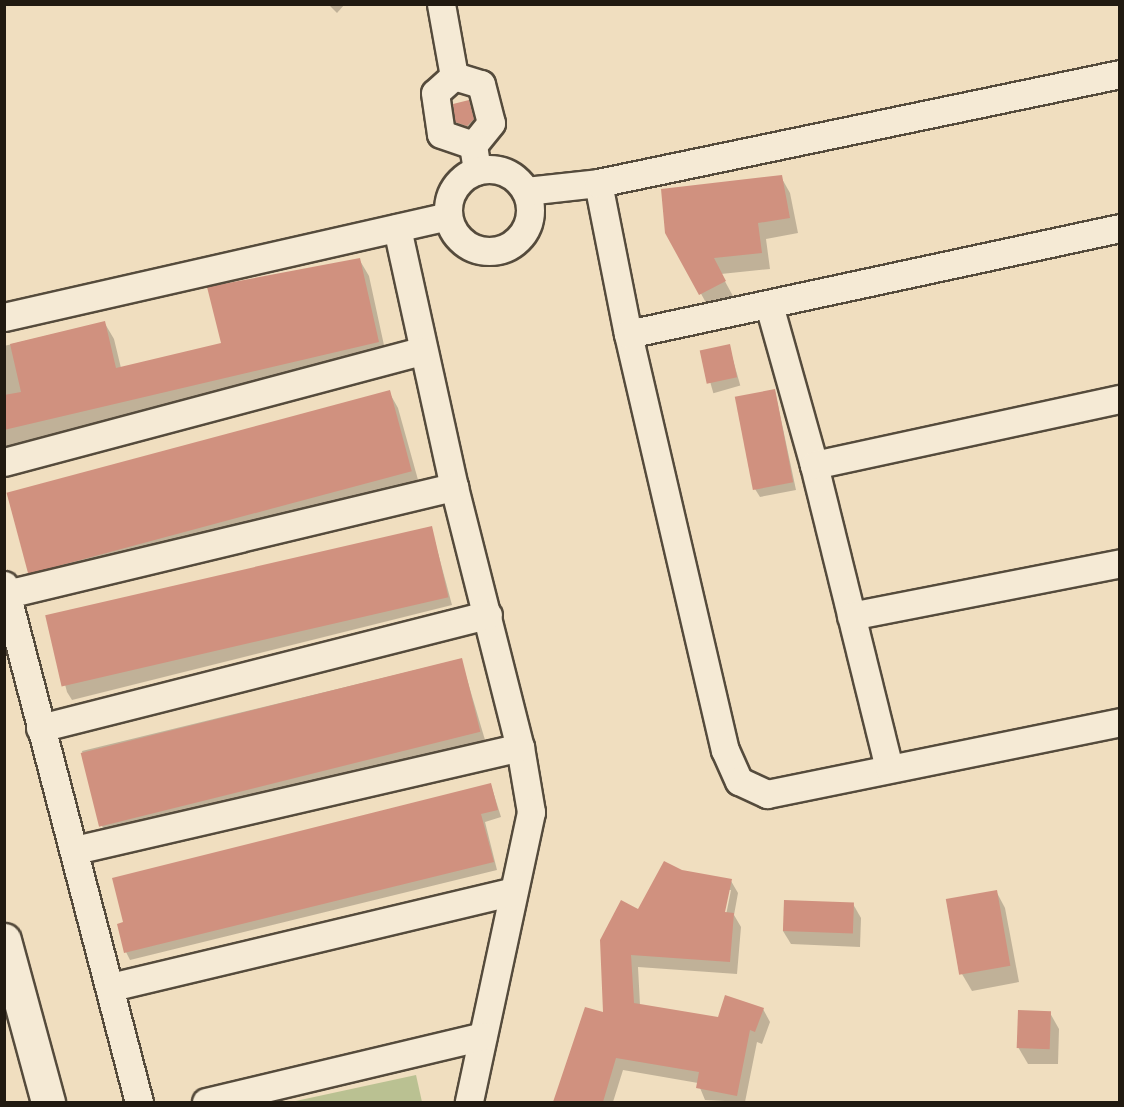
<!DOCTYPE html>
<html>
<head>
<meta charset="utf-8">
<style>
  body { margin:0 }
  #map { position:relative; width:1124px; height:1107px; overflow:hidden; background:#f0debf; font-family:Alegreya,serif }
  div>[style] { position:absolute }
  .green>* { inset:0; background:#bac192 }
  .shadow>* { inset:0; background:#0003; transform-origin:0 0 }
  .building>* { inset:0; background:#d0917f; transform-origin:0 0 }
  .roads { filter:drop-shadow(2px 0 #554b3c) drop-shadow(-2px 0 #554b3c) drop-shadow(0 2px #554b3c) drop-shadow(0 -2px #554b3c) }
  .street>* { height:27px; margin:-13.5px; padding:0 13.5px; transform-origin:13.5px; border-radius:13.5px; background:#f5ead5 }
  .street>.ring { margin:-13.5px; padding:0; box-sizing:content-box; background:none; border:27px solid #f5ead5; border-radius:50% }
  .secondary>* { height:33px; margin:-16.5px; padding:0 16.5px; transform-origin:16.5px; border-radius:16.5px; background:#f5ead5 }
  span { translate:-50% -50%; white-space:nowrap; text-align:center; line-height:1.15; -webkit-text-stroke:5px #f5ead5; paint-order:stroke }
  .frame { position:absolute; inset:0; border:6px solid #211a11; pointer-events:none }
</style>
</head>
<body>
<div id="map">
  <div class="green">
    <i style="clip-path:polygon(416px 1075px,422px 1102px,291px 1102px)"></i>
  </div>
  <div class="shadow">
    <i style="clip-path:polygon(328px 4px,345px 4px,337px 13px)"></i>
    <i style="clip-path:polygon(468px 102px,477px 128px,473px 133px,461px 130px,457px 122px)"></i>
    <i style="clip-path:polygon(781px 177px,790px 193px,798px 233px,766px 239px,770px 269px,721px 274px,734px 298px,710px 310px,667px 232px)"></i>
    <i style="clip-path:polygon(359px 259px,369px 276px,387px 359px,4px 450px,4px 346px,104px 322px,114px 339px,121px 368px,223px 344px)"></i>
    <i style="left:729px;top:346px;width:41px;height:28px;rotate:74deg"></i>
    <i style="clip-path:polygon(775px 391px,796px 490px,760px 497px,755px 489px)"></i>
    <i style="clip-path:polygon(389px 392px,398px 408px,420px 487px,36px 578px,27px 562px)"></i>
    <i style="clip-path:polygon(431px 527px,452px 605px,72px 700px,67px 692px,48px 620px)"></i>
    <i style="clip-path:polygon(461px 659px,485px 740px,105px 832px,101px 824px,82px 751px)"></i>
    <i style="clip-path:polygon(491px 785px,501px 817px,485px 822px,497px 870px,130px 960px,126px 952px)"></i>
    <i style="clip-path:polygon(evenodd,682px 872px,731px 881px,738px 893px,734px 915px,741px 927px,737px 974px,638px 967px,640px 1005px,719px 1018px,763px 1009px,770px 1022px,762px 1044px,757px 1042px,745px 1102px,705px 1100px,698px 1083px,623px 1070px,613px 1102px,556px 1102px,605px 1014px,639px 911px,682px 872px,728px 890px,731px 890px,725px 920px,722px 919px,728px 890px)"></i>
    <i style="clip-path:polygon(996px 891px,1005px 908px,1019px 982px,972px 991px,962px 974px)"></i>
    <i style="clip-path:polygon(853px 904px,861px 918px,860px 947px,791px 944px,783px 931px)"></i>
    <i style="clip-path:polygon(1050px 1013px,1059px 1029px,1058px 1064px,1028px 1064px,1018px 1047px)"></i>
  </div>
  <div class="building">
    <i style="clip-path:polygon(469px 100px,474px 119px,467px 126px,455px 122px,453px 104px)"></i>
    <i style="clip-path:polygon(782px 175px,790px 218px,758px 223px,762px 253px,714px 258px,726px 281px,699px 295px,665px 233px,661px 189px)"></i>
    <i style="clip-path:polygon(360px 258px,379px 342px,4px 430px,4px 395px,21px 392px,10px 344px,105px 321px,116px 368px,221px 343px,207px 287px)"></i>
    <i style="left:730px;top:344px;width:34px;height:31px;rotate:78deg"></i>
    <i style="left:775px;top:389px;width:95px;height:41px;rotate:79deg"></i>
    <i style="left:390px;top:390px;width:84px;height:397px;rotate:75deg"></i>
    <i style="left:432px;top:526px;width:73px;height:397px;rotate:77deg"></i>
    <i style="left:462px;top:658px;width:76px;height:393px;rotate:76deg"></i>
    <i style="clip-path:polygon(491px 783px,498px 810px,481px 814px,494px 862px,124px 953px,117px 924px,123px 922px,112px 878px)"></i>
    <i style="clip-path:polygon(664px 861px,682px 870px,732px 879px,725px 912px,734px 913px,730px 962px,631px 955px,634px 1003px,718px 1017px,725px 995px,764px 1008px,755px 1032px,750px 1030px,737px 1096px,696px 1088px,699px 1072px,616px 1058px,603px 1102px,553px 1102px,585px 1007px,603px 1012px,600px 940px,621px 900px,638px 909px)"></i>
    <i style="left:997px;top:890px;width:77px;height:52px;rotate:80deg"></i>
    <i style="left:784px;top:900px;width:70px;height:31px;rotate:2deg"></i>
    <i style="left:1018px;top:1010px;width:33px;height:38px;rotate:2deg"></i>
  </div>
  <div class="roads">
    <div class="street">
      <i style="left:441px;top:4px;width:73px;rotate:79.8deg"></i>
      <i style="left:454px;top:76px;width:28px;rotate:17deg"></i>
      <i style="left:481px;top:84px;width:40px;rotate:75.6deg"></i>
      <i style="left:491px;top:123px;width:28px;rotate:129deg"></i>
      <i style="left:473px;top:145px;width:26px;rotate:81deg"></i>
      <i style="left:454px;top:76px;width:25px;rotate:138deg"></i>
      <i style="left:435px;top:93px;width:41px;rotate:81.7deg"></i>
      <i style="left:441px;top:134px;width:34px;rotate:19deg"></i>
      <i class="ring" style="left:448px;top:169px;width:55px;height:55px"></i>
      <i style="left:598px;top:183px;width:154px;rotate:78.8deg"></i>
      <i style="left:628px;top:334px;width:427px;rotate:76.9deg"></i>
      <i style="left:725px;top:750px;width:34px;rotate:66deg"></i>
      <i style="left:739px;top:781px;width:31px;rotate:25deg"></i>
      <i style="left:767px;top:794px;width:360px;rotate:-11.5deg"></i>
      <i style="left:526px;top:191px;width:72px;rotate:-6.3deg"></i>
      <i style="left:598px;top:183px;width:533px;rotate:-11.79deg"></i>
      <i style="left:397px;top:228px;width:265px;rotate:77.6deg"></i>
      <i style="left:454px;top:487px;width:268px;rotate:75.8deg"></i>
      <i style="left:520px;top:747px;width:66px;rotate:80.4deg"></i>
      <i style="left:531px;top:812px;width:297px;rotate:102.1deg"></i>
      <i style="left:769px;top:305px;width:166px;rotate:74.3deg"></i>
      <i style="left:814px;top:465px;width:312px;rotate:76.1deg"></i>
      <i style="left:4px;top:317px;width:454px;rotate:-12.8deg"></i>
      <i style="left:628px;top:334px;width:503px;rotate:-12.16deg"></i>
      <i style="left:4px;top:462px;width:432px;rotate:-14.9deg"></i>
      <i style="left:814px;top:465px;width:313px;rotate:-12.2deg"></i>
      <i style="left:4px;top:585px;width:534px;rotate:75.37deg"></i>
      <i style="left:7px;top:594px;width:460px;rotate:-13.5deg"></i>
      <i style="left:851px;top:616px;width:274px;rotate:-11.1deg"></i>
      <i style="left:40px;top:728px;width:462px;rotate:-14.2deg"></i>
      <i style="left:75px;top:850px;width:457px;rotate:-13deg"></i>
      <i style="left:111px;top:987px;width:413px;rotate:-13.4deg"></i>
      <i style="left:206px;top:1102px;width:284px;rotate:-13.4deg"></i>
    </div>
    <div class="secondary">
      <i style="left:4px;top:940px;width:168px;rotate:74.8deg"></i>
    </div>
  </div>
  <div class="frame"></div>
</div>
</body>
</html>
